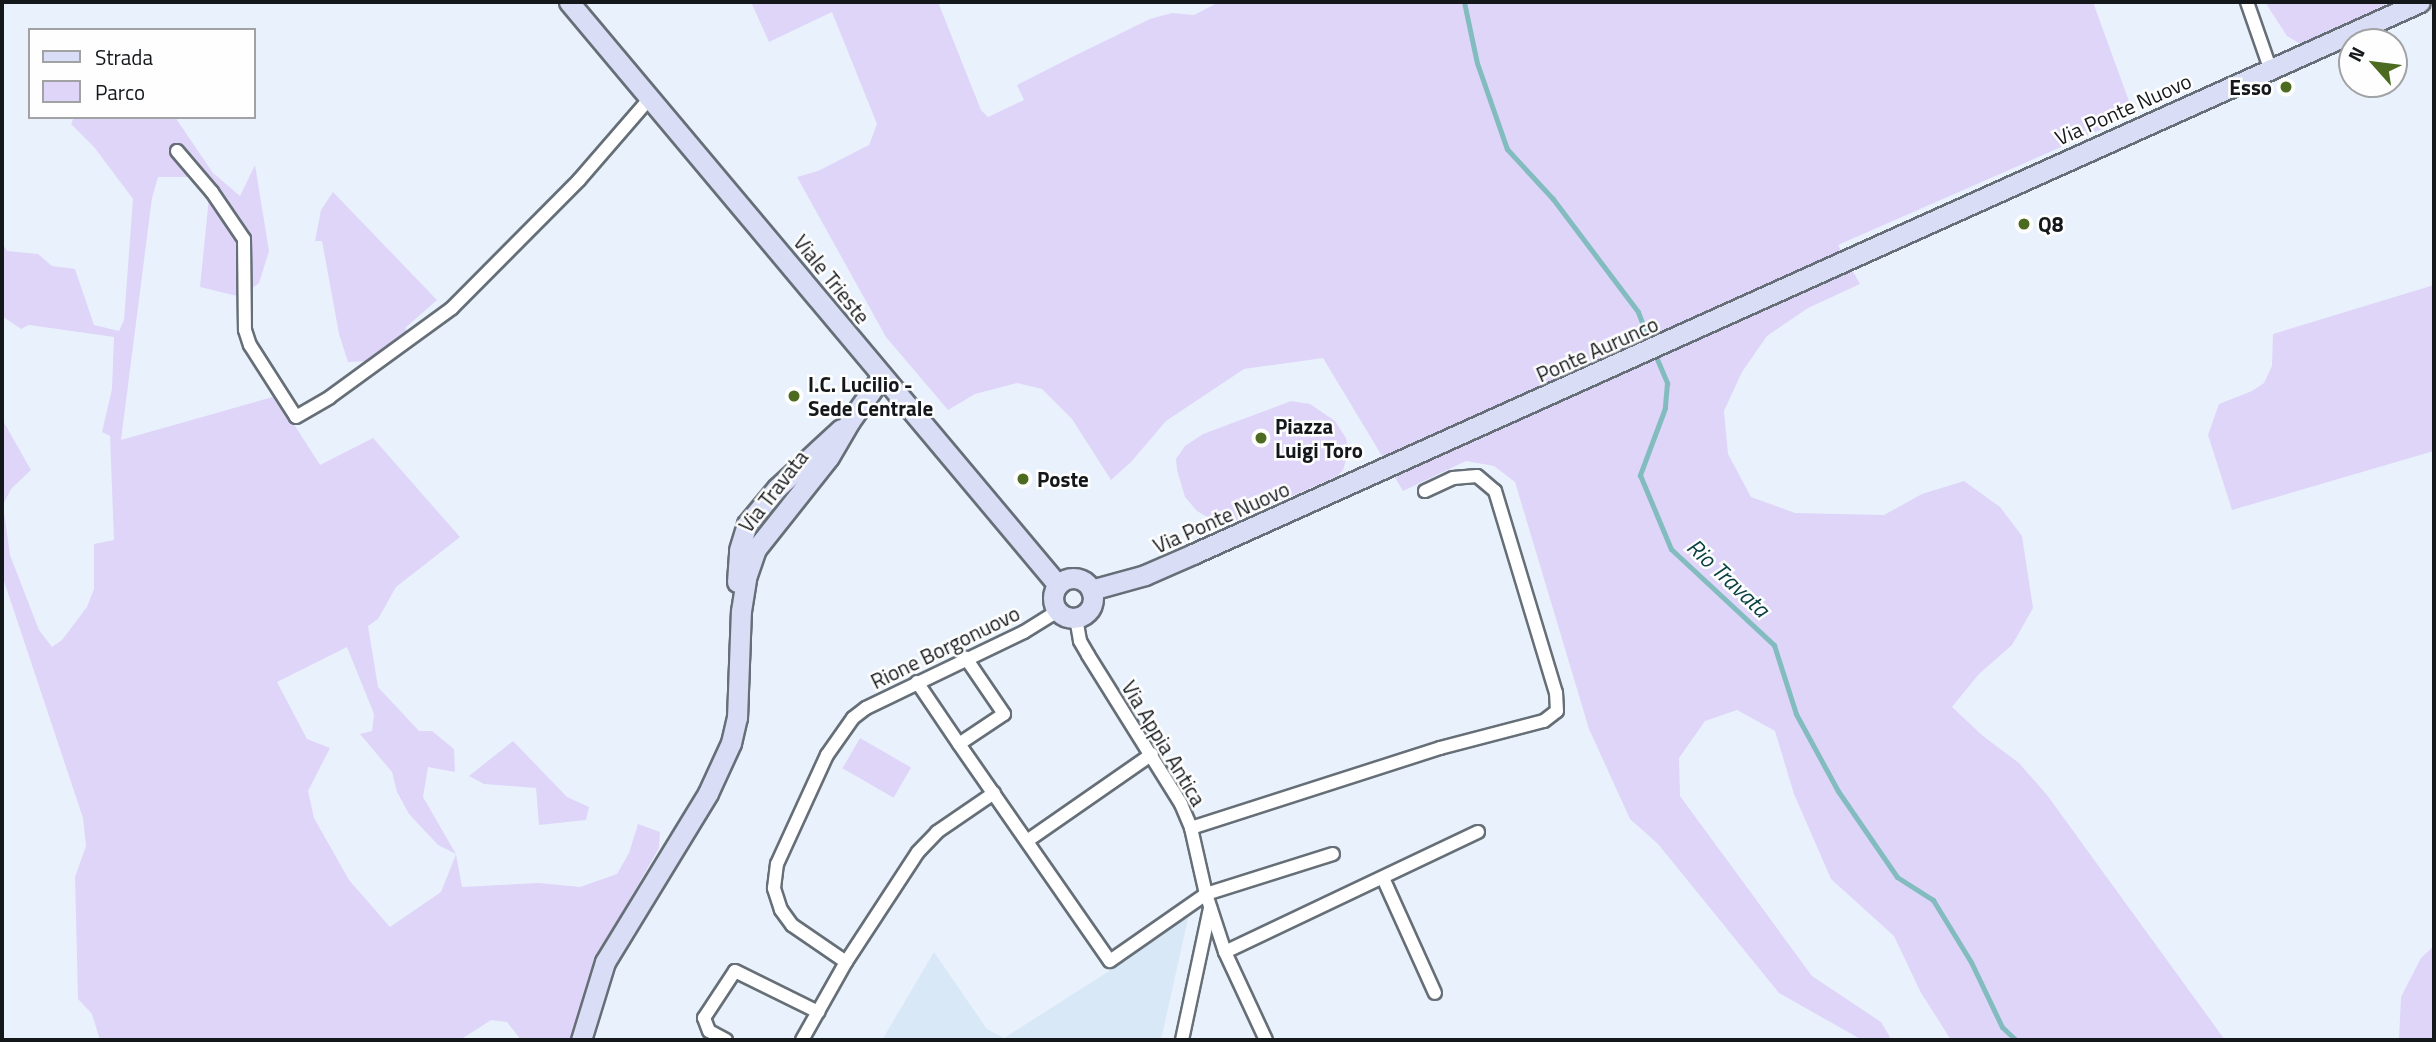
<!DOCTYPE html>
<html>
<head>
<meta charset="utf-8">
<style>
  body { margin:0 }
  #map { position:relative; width:2436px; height:1042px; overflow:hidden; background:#e9f2fc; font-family:"Titillium Web",sans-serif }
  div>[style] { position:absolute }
  .built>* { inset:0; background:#d8e8f7 }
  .green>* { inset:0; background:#ded5f9; transform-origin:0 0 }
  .stream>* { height:5px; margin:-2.5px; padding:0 2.5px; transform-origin:2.5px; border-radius:2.5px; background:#82bcbf }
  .roads { filter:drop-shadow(2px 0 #666f77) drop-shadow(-2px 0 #666f77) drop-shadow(0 2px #666f77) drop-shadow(0 -2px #666f77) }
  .street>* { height:12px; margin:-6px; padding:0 6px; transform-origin:6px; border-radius:6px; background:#fff }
  .secondary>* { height:19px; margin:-9.5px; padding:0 9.5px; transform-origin:9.5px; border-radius:9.5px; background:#d9def6 }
  .secondary>.ring { margin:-9.5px; padding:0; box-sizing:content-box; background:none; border:19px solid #d9def6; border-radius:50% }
  .dots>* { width:19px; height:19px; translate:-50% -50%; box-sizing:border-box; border:4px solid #fefefe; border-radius:50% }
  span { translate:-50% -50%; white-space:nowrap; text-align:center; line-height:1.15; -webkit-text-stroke:5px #fefefe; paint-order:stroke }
  .poi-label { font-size:21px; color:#15181b; font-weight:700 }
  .right { translate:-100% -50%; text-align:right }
  .left { translate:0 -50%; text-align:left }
  .street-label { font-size:21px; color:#15181b }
  .water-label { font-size:23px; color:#0a4144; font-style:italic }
  .frame { position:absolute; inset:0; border:4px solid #15181b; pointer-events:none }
  .legend { position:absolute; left:28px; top:28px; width:228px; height:91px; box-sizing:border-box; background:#fefefe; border:2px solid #a1a2a3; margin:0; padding:9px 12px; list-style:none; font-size:21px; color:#15181b }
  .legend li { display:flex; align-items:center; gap:14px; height:35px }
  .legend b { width:35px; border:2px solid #a1a2a3 }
  .north { position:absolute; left:2338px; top:28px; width:70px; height:70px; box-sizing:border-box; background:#fefefe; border:2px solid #a1a2a3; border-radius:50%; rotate:298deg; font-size:19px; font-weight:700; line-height:28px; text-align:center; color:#15181b }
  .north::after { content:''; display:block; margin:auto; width:24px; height:32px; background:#4d6b20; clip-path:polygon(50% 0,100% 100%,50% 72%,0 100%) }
</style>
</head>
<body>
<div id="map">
  <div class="built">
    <i style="clip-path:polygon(1189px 914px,1161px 1040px,882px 1040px,934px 952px,987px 1029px,1004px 1038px,1106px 973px)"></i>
  </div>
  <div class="green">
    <i style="clip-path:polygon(751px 2px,938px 2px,981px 110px,988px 117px,1024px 100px,1017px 85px,1068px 59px,1150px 19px,1172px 13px,1194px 15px,1219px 2px,2093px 2px,2134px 115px,1838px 245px,1860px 284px,1808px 308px,1767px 336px,1742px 372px,1724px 411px,1728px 454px,1751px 497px,1795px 513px,1884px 515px,1922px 494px,1964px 481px,2000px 507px,2022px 536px,2033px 608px,2012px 645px,1979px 674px,1952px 707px,1983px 736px,2019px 763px,2047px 795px,2225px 1040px,1951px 1040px,1920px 991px,1894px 936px,1831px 879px,1794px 794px,1775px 731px,1737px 710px,1705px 721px,1679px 758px,1680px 796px,1812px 976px,1881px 1022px,1890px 1037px,1887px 1040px,1862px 1040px,1779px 993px,1658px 844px,1630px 819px,1589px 729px,1515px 482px,1494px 466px,1466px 461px,1403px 491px,1323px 358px,1244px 369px,1166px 421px,1131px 462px,1111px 480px,1072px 419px,1042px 389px,1017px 383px,975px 394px,948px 410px,886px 337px,797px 177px,818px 171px,869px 145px,877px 124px,832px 12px,769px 42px)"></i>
    <i style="clip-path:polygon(2265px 2px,2391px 2px,2302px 45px,2287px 36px)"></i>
    <i style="clip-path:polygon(evenodd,74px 117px,175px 117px,213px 173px,240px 196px,255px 165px,269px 251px,259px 283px,241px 297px,200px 287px,209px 197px,192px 177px,158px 177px,152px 198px,121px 440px,276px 396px,320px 465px,373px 438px,460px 537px,396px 587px,378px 619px,368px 626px,378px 687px,419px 731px,432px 731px,454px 749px,455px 772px,428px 767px,423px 797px,456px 854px,462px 887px,539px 883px,580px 887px,617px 874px,629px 853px,638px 824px,660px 832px,659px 848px,595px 960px,571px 1040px,521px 1040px,507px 1022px,491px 1020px,460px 1040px,100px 1040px,92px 1014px,78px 999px,75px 877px,86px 846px,83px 818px,2px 575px,2px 419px,31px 470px,11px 489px,3px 505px,10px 555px,39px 630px,52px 647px,62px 640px,87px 607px,94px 589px,94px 544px,114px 540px,110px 436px,102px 432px,112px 389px,114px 337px,29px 325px,21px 329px,2px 316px,2px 243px,7px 251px,38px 254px,52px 266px,75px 269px,94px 325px,119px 331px,124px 320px,133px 199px,94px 147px,71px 124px,74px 117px,347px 647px,374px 714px,372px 731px,360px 734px,392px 772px,397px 792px,409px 814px,438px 845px,456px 854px,441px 892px,390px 927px,349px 880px,314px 818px,308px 791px,330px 748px,307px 739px,277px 682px,347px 647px)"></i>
    <i style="clip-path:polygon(333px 192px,437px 300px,405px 328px,408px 332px,370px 361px,348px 362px,339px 334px,322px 241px,315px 241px,321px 210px)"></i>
    <i style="clip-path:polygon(2434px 285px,2434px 451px,2232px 510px,2208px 435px,2219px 404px,2252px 391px,2264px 383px,2272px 366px,2273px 334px)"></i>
    <i style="clip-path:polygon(1291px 401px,1310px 404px,1335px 421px,1346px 438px,1348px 453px,1343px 470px,1336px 477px,1223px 526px,1197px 511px,1185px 497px,1177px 470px,1176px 459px,1185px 446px,1203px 434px)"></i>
    <i style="left:860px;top:738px;width:59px;height:35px;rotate:30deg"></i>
    <i style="clip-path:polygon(513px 741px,567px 797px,589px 807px,586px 820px,539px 825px,536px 788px,484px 784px,469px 776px)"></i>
    <i style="clip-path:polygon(2434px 946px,2434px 1040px,2399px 1040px,2401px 997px,2421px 958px)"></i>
  </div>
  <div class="stream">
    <i style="left:1464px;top:2px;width:62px;rotate:78deg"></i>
    <i style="left:1477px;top:63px;width:91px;rotate:70.8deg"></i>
    <i style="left:1507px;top:149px;width:68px;rotate:47.4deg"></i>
    <i style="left:1553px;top:199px;width:141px;rotate:53deg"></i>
    <i style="left:1638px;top:312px;width:33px;rotate:69deg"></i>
    <i style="left:1654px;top:352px;width:34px;rotate:67deg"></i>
    <i style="left:1667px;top:383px;width:25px;rotate:95deg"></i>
    <i style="left:1665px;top:408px;width:72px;rotate:110.5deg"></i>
    <i style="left:1640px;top:475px;width:80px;rotate:67.3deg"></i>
    <i style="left:1671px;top:549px;width:141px;rotate:43deg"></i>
    <i style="left:1774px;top:645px;width:72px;rotate:72.3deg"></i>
    <i style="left:1796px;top:714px;width:88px;rotate:61.4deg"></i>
    <i style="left:1838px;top:791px;width:104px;rotate:55.5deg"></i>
    <i style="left:1897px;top:877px;width:43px;rotate:32.6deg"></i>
    <i style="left:1933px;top:900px;width:73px;rotate:58.5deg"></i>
    <i style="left:1971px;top:962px;width:72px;rotate:64.5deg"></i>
    <i style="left:2002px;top:1027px;width:19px;rotate:43deg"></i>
  </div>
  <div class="roads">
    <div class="street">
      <i style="left:2247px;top:2px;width:70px;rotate:70.8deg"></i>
      <i style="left:177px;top:151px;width:54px;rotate:49.5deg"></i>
      <i style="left:212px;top:192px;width:57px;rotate:55.8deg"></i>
      <i style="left:244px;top:239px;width:91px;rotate:89.4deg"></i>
      <i style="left:245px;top:330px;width:16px;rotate:72deg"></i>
      <i style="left:250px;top:345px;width:85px;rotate:57.4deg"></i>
      <i style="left:296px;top:417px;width:39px;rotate:-30deg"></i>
      <i style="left:330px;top:397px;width:151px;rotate:-36.1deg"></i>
      <i style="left:452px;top:308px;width:180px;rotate:-45.2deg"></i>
      <i style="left:579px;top:180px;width:108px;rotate:-49.1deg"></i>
      <i style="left:1076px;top:618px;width:23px;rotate:80deg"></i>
      <i style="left:1080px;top:641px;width:16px;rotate:60deg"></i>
      <i style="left:1088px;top:655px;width:176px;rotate:58deg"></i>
      <i style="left:1181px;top:804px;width:26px;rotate:67deg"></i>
      <i style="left:1191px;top:828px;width:68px;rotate:77.2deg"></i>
      <i style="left:1206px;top:894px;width:61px;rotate:71.9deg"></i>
      <i style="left:1225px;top:952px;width:97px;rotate:65deg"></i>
      <i style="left:917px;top:682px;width:75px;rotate:55.9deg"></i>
      <i style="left:959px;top:744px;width:54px;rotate:-33.7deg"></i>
      <i style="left:1004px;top:714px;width:68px;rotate:-124.2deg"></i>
      <i style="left:959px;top:744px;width:264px;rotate:55.2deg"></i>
      <i style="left:1110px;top:961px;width:117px;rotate:-34.9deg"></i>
      <i style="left:1206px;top:894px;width:133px;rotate:-17.5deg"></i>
      <i style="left:1191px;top:828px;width:262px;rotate:-17.8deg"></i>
      <i style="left:1440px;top:748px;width:107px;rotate:-14.6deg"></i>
      <i style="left:1544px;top:721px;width:16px;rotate:-38deg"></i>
      <i style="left:1557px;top:711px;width:18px;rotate:-93deg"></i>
      <i style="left:1556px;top:693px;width:211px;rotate:-106.8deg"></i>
      <i style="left:1495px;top:491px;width:23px;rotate:-140deg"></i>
      <i style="left:1477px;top:476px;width:24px;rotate:175deg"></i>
      <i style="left:1453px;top:478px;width:31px;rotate:155deg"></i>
      <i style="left:1027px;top:841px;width:152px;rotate:-34.8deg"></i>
      <i style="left:1383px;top:878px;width:126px;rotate:65.7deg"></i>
      <i style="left:1225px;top:952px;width:280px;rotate:-25.4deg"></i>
      <i style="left:846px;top:962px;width:65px;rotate:-145.6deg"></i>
      <i style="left:792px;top:925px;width:19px;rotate:-126deg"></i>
      <i style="left:781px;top:910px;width:23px;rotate:-108deg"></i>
      <i style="left:774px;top:888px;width:24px;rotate:-83deg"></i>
      <i style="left:777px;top:864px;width:120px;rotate:-65.4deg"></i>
      <i style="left:827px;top:755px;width:45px;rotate:-54.9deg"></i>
      <i style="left:853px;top:718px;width:16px;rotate:-38deg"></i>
      <i style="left:866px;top:708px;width:175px;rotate:-25.7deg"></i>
      <i style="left:1024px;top:632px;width:40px;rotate:-32deg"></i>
      <i style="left:726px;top:1040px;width:19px;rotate:-152deg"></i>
      <i style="left:709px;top:1031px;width:14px;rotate:-111deg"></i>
      <i style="left:704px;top:1018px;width:56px;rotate:-56.6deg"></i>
      <i style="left:735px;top:971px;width:93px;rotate:26.3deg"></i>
      <i style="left:802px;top:1040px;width:90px;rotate:-60.6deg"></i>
      <i style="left:846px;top:962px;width:131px;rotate:-56.8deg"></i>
      <i style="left:918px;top:852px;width:28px;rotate:-46deg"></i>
      <i style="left:937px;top:832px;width:69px;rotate:-34.4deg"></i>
      <i style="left:1182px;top:1040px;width:135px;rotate:-78deg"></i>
    </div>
    <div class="secondary">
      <i style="left:569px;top:2px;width:761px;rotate:50.01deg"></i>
      <i class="ring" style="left:1053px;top:578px;width:21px;height:21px"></i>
      <i style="left:737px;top:582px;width:32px;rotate:-86deg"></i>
      <i style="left:739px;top:550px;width:27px;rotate:-73deg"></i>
      <i style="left:747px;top:524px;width:47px;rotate:-50.2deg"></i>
      <i style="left:777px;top:488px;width:87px;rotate:-42.7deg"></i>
      <i style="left:1091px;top:590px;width:56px;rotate:-15.5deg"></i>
      <i style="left:1145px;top:575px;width:52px;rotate:-23.6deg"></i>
      <i style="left:1193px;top:554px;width:1345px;rotate:-24.22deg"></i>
      <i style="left:581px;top:1040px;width:82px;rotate:-72.9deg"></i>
      <i style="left:605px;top:962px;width:198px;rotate:-58.6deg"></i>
      <i style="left:708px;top:793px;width:55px;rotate:-65.3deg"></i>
      <i style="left:731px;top:743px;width:26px;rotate:-77deg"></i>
      <i style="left:737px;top:718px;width:107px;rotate:-87.9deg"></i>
      <i style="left:741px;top:611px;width:33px;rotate:-81deg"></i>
      <i style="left:746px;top:578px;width:31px;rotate:-71deg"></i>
      <i style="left:756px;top:549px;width:117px;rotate:-51.6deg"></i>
      <i style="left:829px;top:457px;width:42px;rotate:-59.7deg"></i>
      <i style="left:850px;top:421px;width:55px;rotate:-54.6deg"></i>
    </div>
  </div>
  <div class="dots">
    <i style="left:2286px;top:87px;background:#4d6b20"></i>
    <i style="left:2024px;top:224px;background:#4d6b20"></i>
    <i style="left:794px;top:396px;background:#4d6b20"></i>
    <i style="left:1261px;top:438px;background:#4d6b20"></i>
    <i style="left:1023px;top:479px;background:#4d6b20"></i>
  </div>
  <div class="poi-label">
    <span class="right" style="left:2272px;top:87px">Esso</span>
    <span class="left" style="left:2038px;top:224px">Q8</span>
    <span class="left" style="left:808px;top:396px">I.C. Lucilio -<br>Sede Centrale</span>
    <span class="left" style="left:1275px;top:438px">Piazza<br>Luigi Toro</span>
    <span class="left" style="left:1037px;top:479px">Poste</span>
  </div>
  <div class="street-label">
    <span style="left:2123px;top:109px;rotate:-24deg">Via Ponte Nuovo</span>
    <span style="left:832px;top:279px;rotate:51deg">Viale Trieste</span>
    <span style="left:1597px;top:349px;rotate:-24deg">Ponte Aurunco</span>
    <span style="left:773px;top:491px;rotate:-52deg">Via Travata</span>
    <span style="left:1221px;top:517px;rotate:-24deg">Via Ponte Nuovo</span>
    <span style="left:945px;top:647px;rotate:-26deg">Rione Borgonuovo</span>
    <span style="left:1164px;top:743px;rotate:59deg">Via Appia Antica</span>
  </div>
  <div class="water-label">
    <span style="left:1728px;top:578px;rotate:43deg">Rio Travata</span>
  </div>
  <div class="frame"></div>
  <ul class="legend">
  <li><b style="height:9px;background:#d9def6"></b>Strada</li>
  <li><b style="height:19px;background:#ded5f9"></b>Parco</li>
  </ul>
  <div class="north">N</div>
</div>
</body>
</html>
